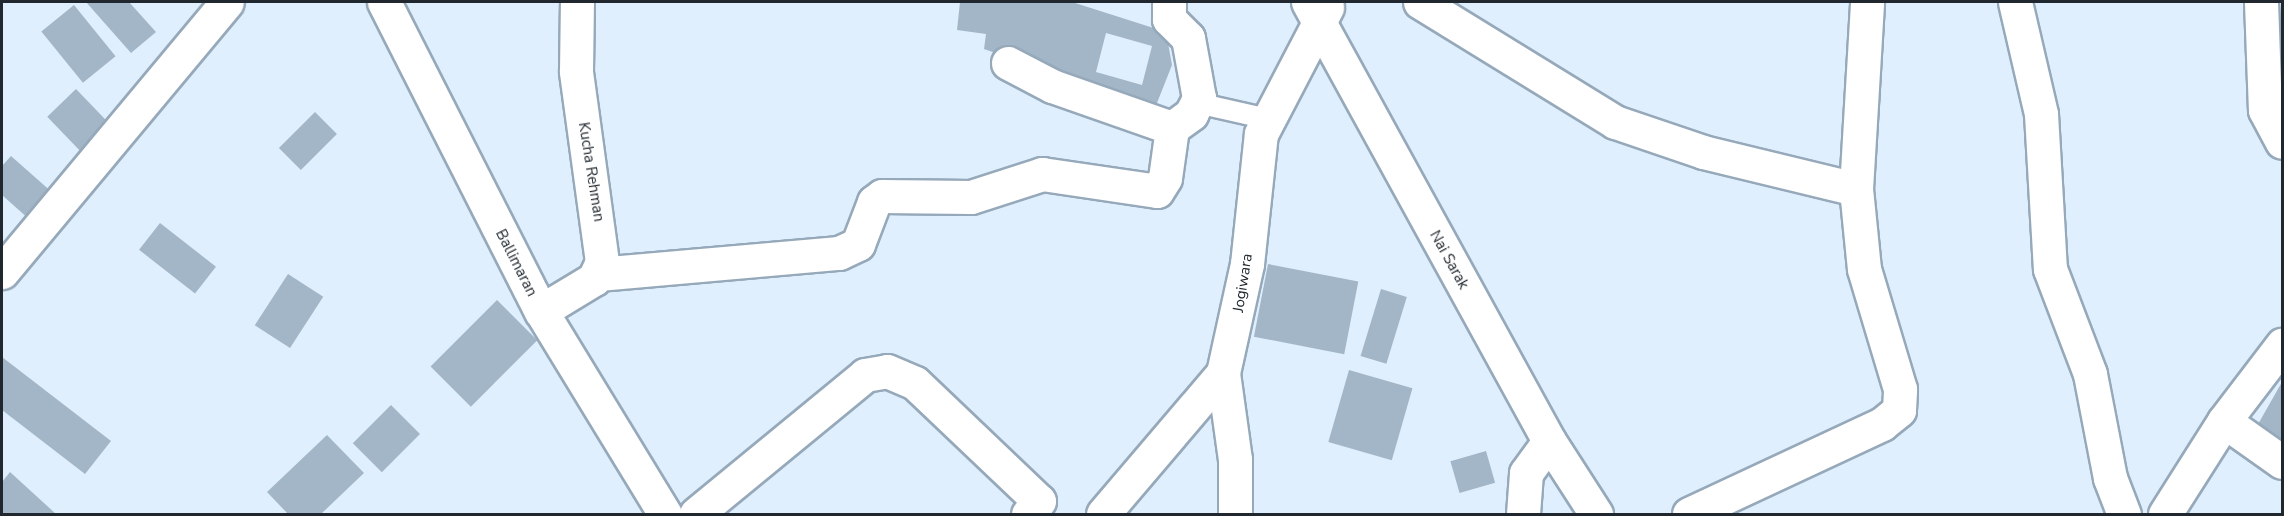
<!DOCTYPE html>
<html>
<head>
<meta charset="utf-8">
<style>
  body { margin:0 }
  #map { position:relative; width:2284px; height:516px; overflow:hidden; background:#dfeffe; font-family:"Nunito Sans",sans-serif }
  div>[style] { position:absolute }
  .building>* { inset:0; background:#a3b6c7; transform-origin:0 0 }
  .roads { filter:drop-shadow(2px 0 #96a9ba) drop-shadow(-2px 0 #96a9ba) drop-shadow(0 2px #96a9ba) drop-shadow(0 -2px #96a9ba) }
  .service>* { height:20px; margin:-10px; padding:0 10px; transform-origin:10px; border-radius:10px; background:#fff }
  .minor>* { height:33px; margin:-16.5px; padding:0 16.5px; transform-origin:16.5px; border-radius:16.5px; background:#fff }
  span { translate:-50% -50%; white-space:nowrap; text-align:center; line-height:1.15; -webkit-text-stroke:6px #fff; paint-order:stroke }
  .street-label { font-size:15px; color:#20272e }
  .frame { position:absolute; inset:0; border:3px solid #20272e; pointer-events:none }
</style>
</head>
<body>
<div id="map">
  <div class="building">
    <i style="clip-path:polygon(86px 2px,129px 2px,156px 32px,131px 53px)"></i>
    <i style="clip-path:polygon(evenodd,960px 2px,1072px 2px,1166px 32px,1172px 65px,1157px 103px,1152px 108px,984px 49px,986px 34px,957px 30px,960px 2px,1106px 33px,1152px 46px,1142px 85px,1096px 72px,1106px 33px)"></i>
    <i style="left:74px;top:5px;width:66px;height:42px;rotate:51deg"></i>
    <i style="left:76px;top:89px;width:52px;height:40px;rotate:46deg"></i>
    <i style="left:315px;top:112px;width:31px;height:51px;rotate:45deg"></i>
    <i style="clip-path:polygon(11px 156px,54px 194px,30px 220px,2px 195px,2px 166px)"></i>
    <i style="left:160px;top:223px;width:71px;height:34px;rotate:38deg"></i>
    <i style="left:1268px;top:264px;width:92px;height:74px;rotate:11deg"></i>
    <i style="left:288px;top:274px;width:42px;height:61px;rotate:33deg"></i>
    <i style="left:1381px;top:289px;width:27px;height:70px;rotate:17deg"></i>
    <i style="left:497px;top:300px;width:57px;height:94px;rotate:45deg"></i>
    <i style="clip-path:polygon(2px 357px,111px 441px,85px 474px,2px 410px)"></i>
    <i style="left:1349px;top:370px;width:66px;height:75px;rotate:16deg"></i>
    <i style="clip-path:polygon(2282px 382px,2282px 440px,2257px 426px)"></i>
    <i style="left:391px;top:405px;width:41px;height:54px;rotate:45deg"></i>
    <i style="clip-path:polygon(327px 435px,364px 473px,321px 514px,288px 514px,267px 492px)"></i>
    <i style="left:1486px;top:451px;width:33px;height:37px;rotate:74deg"></i>
    <i style="clip-path:polygon(10px 472px,56px 514px,2px 514px,2px 482px)"></i>
  </div>
  <div class="roads">
    <div class="service">
      <i style="left:1197px;top:103px;width:73px;rotate:12.7deg"></i>
    </div>
    <div class="minor">
      <i style="left:384px;top:2px;width:347px;rotate:63.1deg"></i>
      <i style="left:541px;top:311px;width:238px;rotate:58.6deg"></i>
      <i style="left:1308px;top:2px;width:501px;rotate:61.23deg"></i>
      <i style="left:1549px;top:441px;width:87px;rotate:57.2deg"></i>
      <i style="left:1420px;top:2px;width:229px;rotate:31.6deg"></i>
      <i style="left:1615px;top:122px;width:93px;rotate:18.8deg"></i>
      <i style="left:1703px;top:152px;width:157px;rotate:13.6deg"></i>
      <i style="left:2015px;top:2px;width:115px;rotate:76.9deg"></i>
      <i style="left:2041px;top:114px;width:155px;rotate:86.7deg"></i>
      <i style="left:2050px;top:269px;width:112px;rotate:69.1deg"></i>
      <i style="left:2090px;top:374px;width:106px;rotate:79.1deg"></i>
      <i style="left:2110px;top:478px;width:39px;rotate:69deg"></i>
      <i style="left:2261px;top:2px;width:108px;rotate:87.9deg"></i>
      <i style="left:2265px;top:110px;width:36px;rotate:62deg"></i>
      <i style="left:1008px;top:63px;width:50px;rotate:27.6deg"></i>
      <i style="left:1052px;top:86px;width:127px;rotate:19.3deg"></i>
      <i style="left:2px;top:272px;width:351px;rotate:-50.2deg"></i>
      <i style="left:598px;top:274px;width:242px;rotate:-5deg"></i>
      <i style="left:839px;top:253px;width:21px;rotate:-25deg"></i>
      <i style="left:858px;top:244px;width:45px;rotate:-69.1deg"></i>
      <i style="left:874px;top:202px;width:10px;rotate:-37deg"></i>
      <i style="left:882px;top:196px;width:89px;rotate:0.6deg"></i>
      <i style="left:971px;top:197px;width:75px;rotate:-17.9deg"></i>
      <i style="left:1042px;top:174px;width:116px;rotate:8.4deg"></i>
      <i style="left:1157px;top:191px;width:15px;rotate:-58deg"></i>
      <i style="left:1165px;top:178px;width:50px;rotate:-82deg"></i>
      <i style="left:1172px;top:128px;width:24px;rotate:-36deg"></i>
      <i style="left:1191px;top:114px;width:18px;rotate:-63deg"></i>
      <i style="left:1199px;top:98px;width:61px;rotate:-100.4deg"></i>
      <i style="left:1188px;top:38px;width:27px;rotate:-135deg"></i>
      <i style="left:1169px;top:19px;width:17px;rotate:-90deg"></i>
      <i style="left:541px;top:311px;width:62px;rotate:-31.1deg"></i>
      <i style="left:594px;top:279px;width:19px;rotate:-65deg"></i>
      <i style="left:602px;top:262px;width:193px;rotate:-97.8deg"></i>
      <i style="left:576px;top:71px;width:69px;rotate:-89.2deg"></i>
      <i style="left:1223px;top:373px;width:87px;rotate:82.1deg"></i>
      <i style="left:1235px;top:459px;width:55px;rotate:90deg"></i>
      <i style="left:2224px;top:421px;width:71px;rotate:35.3deg"></i>
      <i style="left:696px;top:514px;width:219px;rotate:-39.4deg"></i>
      <i style="left:865px;top:375px;width:22px;rotate:-10deg"></i>
      <i style="left:887px;top:371px;width:30px;rotate:23deg"></i>
      <i style="left:915px;top:383px;width:171px;rotate:43.6deg"></i>
      <i style="left:1039px;top:501px;width:17px;rotate:130deg"></i>
      <i style="left:1103px;top:514px;width:185px;rotate:-49.6deg"></i>
      <i style="left:1223px;top:373px;width:112px;rotate:-77.6deg"></i>
      <i style="left:1247px;top:264px;width:131px;rotate:-83.9deg"></i>
      <i style="left:1261px;top:134px;width:143px;rotate:-62.5deg"></i>
      <i style="left:1523px;top:514px;width:41px;rotate:-85.8deg"></i>
      <i style="left:1526px;top:473px;width:39px;rotate:-54deg"></i>
      <i style="left:1689px;top:514px;width:213px;rotate:-25deg"></i>
      <i style="left:1882px;top:424px;width:22px;rotate:-39deg"></i>
      <i style="left:1899px;top:410px;width:21px;rotate:-87deg"></i>
      <i style="left:1900px;top:389px;width:125px;rotate:-106.7deg"></i>
      <i style="left:1864px;top:269px;width:80px;rotate:-95.7deg"></i>
      <i style="left:1856px;top:189px;width:187px;rotate:-86.6deg"></i>
      <i style="left:2165px;top:514px;width:110px;rotate:-57.6deg"></i>
      <i style="left:2224px;top:421px;width:96px;rotate:-52.7deg"></i>
    </div>
  </div>
  <div class="street-label">
    <span style="left:591px;top:172px;rotate:81deg">Kucha Rehman</span>
    <span style="left:1449px;top:260px;rotate:61deg">Nai Sarak</span>
    <span style="left:516px;top:263px;rotate:63deg">Ballimaran</span>
    <span style="left:1243px;top:283px;rotate:-81deg">Jogiwara</span>
  </div>
  <div class="frame"></div>
</div>
</body>
</html>
